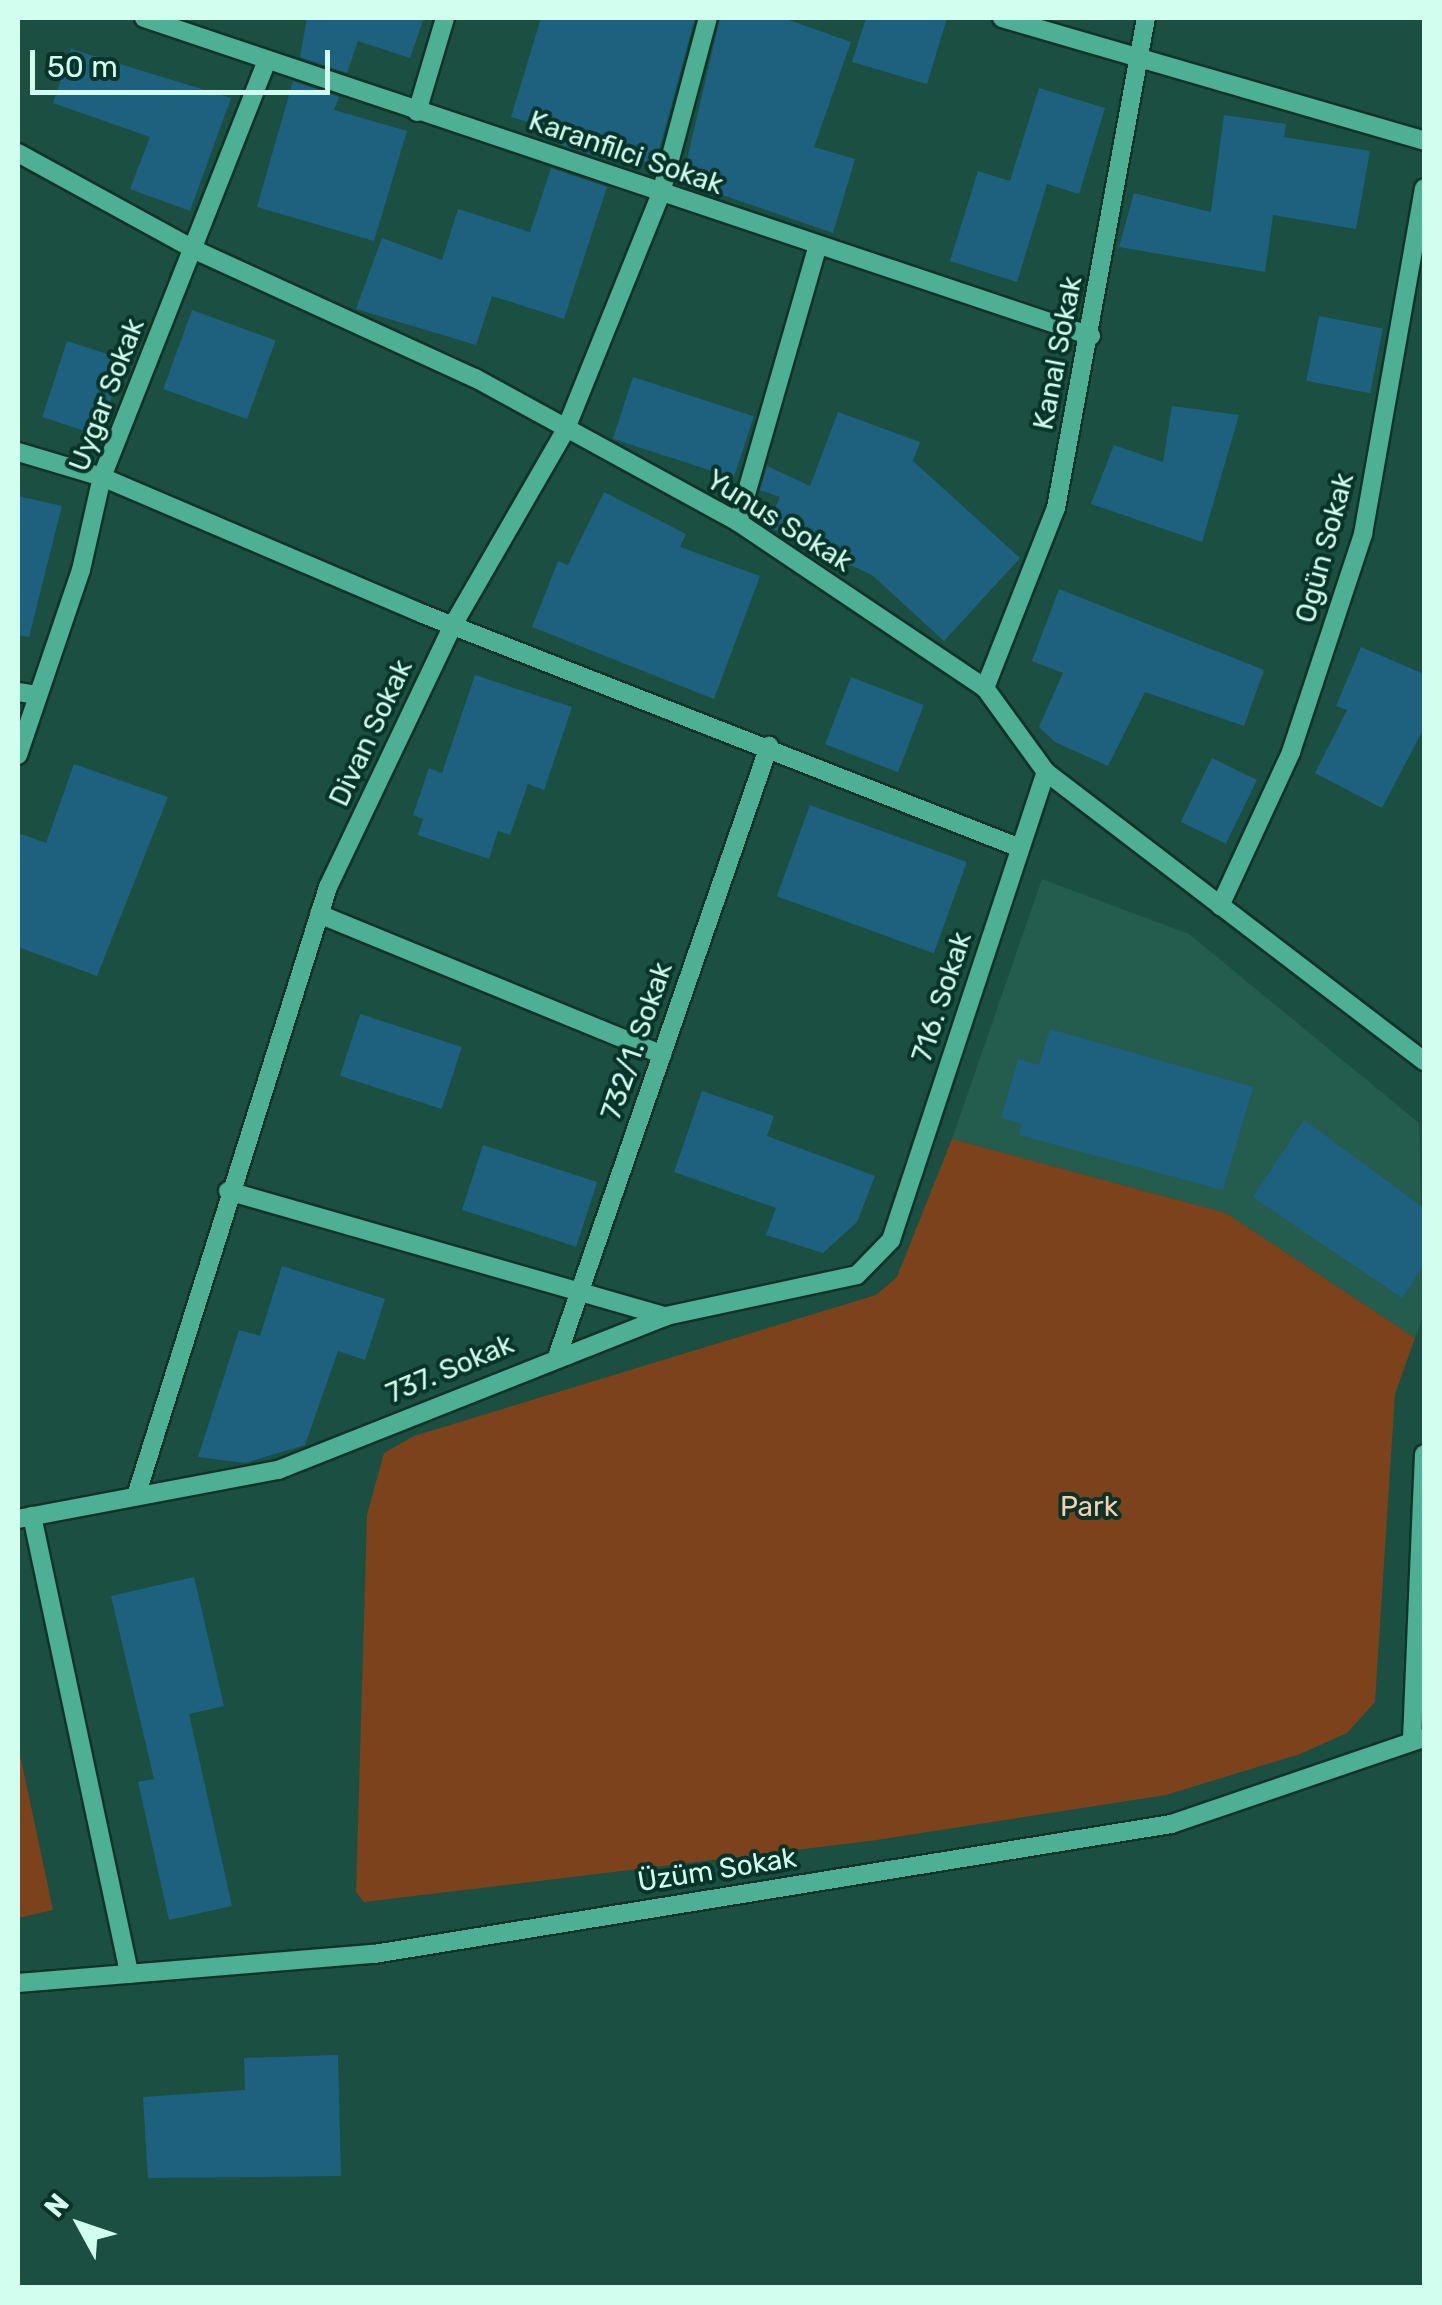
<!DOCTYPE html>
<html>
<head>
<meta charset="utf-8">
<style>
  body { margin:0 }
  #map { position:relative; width:1442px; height:2305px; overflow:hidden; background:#1b4f41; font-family:Rubik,sans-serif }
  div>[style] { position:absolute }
  .built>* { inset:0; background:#245d4d }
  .green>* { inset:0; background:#7c421b }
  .building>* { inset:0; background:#1d617f; transform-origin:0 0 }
  .roads { filter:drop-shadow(2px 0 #133228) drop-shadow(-2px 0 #133228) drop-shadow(0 2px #133228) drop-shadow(0 -2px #133228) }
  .minor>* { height:18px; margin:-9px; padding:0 9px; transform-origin:9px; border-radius:9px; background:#4daf93 }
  span { translate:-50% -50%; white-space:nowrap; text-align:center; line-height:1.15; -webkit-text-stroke:8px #073328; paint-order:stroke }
  .street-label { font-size:28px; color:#d1feee }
  .park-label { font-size:28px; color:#fecdb1 }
  .frame { position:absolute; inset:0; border:20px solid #d1feee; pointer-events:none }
  .north { position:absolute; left:30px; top:2175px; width:100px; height:100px; -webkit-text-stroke:8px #073328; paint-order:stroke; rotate:310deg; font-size:28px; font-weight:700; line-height:40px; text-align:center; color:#d1feee }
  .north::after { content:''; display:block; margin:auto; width:35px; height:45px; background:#d1feee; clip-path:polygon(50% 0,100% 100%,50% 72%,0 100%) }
  .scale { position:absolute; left:30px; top:50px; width:300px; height:45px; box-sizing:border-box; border:5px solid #d1feee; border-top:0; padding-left:12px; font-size:30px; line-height:35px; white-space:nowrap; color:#d1feee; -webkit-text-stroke:8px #073328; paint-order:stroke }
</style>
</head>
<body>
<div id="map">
  <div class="built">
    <i style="clip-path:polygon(1042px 879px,1189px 934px,1419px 1123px,1424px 1313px,1415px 1338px,1226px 1213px,952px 1139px)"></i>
  </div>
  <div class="green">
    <i style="clip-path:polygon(952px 1139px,1226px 1213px,1415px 1338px,1395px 1394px,1375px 1702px,1347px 1733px,1300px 1754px,1166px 1795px,870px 1841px,364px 1902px,356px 1892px,367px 1515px,384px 1453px,414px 1436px,876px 1295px,897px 1277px)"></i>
    <i style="clip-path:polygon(18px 1745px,53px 1910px,18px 1918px)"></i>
  </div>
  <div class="building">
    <i style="clip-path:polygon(307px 18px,424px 18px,410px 58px,358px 41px,347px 73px,300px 57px)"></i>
    <i style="clip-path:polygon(541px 18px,695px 18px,655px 165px,618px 154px,615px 163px,559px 144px,563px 132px,511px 117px)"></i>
    <i style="clip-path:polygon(720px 18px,783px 18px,851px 42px,814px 147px,855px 159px,833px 233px,682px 181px)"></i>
    <i style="clip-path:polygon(866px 18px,947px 18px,927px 84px,852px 62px)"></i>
    <i style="clip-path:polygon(71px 49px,231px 98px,190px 211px,130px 189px,150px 137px,53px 103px)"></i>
    <i style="clip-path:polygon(293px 81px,339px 97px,334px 110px,407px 131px,374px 241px,257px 207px)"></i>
    <i style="clip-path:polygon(1039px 88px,1105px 108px,1079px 194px,1047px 184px,1017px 282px,950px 261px,978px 171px,1010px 181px)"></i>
    <i style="clip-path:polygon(1224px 115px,1286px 124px,1284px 137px,1370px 151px,1356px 229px,1273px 215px,1265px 272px,1119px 247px,1134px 193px,1211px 212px)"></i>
    <i style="clip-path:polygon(551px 168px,607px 187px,564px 319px,492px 296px,476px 345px,356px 309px,382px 238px,442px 260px,458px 209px,530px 232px)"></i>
    <i style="left:192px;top:310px;width:89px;height:84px;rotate:20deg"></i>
    <i style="left:1319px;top:316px;width:65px;height:66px;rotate:11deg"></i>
    <i style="left:67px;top:341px;width:60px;height:80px;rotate:18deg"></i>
    <i style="left:633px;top:377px;width:127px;height:65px;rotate:18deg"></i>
    <i style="clip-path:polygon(1172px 406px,1239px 415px,1202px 542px,1091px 504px,1114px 445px,1163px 462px)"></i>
    <i style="clip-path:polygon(838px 412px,920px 442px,913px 461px,1020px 558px,944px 641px,872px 575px,767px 526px,780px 497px,760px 490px,767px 466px,810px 486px)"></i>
    <i style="clip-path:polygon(604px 492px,686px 534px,680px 547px,760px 576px,714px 699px,532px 627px,558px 561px,568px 565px)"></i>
    <i style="clip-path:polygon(18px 496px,62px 506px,29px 637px,18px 635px)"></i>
    <i style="clip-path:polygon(1059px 589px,1264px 670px,1244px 726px,1145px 692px,1108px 766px,1055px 742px,1039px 727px,1063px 673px,1032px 661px)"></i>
    <i style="clip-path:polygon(1361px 647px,1424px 674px,1424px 728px,1382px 808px,1315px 773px,1347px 710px,1336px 706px)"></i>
    <i style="clip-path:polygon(475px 675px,572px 707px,544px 790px,528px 784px,510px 835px,498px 831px,489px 859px,418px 835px,423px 819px,413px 815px,429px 768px,442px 773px)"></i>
    <i style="left:851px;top:677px;width:78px;height:72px;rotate:21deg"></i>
    <i style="left:1212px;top:758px;width:50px;height:71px;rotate:26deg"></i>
    <i style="clip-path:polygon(74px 764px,168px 797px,97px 976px,18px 947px,18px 833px,46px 843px)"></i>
    <i style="left:810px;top:805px;width:167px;height:97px;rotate:20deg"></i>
    <i style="left:360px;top:1014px;width:107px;height:65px;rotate:18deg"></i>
    <i style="clip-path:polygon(1050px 1029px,1253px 1087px,1223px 1190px,1019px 1135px,1022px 1124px,1001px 1118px,1018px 1059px,1039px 1065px)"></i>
    <i style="clip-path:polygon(702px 1091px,774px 1116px,767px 1136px,875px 1176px,857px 1222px,823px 1253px,766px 1235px,776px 1208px,674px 1172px)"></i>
    <i style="clip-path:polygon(1304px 1120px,1424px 1208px,1424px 1265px,1402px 1298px,1253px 1197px)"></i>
    <i style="left:483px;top:1145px;width:120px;height:68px;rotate:18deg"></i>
    <i style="clip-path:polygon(282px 1266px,385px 1299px,365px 1360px,338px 1351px,305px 1445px,245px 1463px,198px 1457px,239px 1330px,260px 1336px)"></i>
    <i style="clip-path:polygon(194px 1577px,224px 1706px,189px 1714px,232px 1906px,169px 1920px,138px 1782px,154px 1779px,111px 1596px)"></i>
    <i style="clip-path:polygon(338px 2055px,341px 2176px,148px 2178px,143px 2097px,245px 2090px,244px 2058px)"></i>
  </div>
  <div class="roads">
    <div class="minor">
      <i style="left:144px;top:18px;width:999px;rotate:18.56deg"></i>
      <i style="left:1002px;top:18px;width:440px;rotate:16.2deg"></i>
      <i style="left:417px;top:112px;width:98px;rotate:-73.4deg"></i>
      <i style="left:18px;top:153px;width:202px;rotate:28.7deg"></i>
      <i style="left:195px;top:250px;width:308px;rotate:24.6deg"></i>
      <i style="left:475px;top:378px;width:300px;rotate:28.7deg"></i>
      <i style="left:738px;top:522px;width:298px;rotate:33.9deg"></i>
      <i style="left:985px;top:688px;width:104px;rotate:54deg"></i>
      <i style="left:1046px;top:772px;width:476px;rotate:37.4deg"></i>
      <i style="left:18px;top:452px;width:88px;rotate:16.6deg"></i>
      <i style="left:102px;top:477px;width:349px;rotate:23.1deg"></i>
      <i style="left:423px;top:614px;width:641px;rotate:21.4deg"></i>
      <i style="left:738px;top:522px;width:284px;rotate:-73.9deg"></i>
      <i style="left:985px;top:688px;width:193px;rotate:-68.5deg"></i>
      <i style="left:1056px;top:508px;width:498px;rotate:-79.6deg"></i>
      <i style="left:18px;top:692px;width:20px;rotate:9deg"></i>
      <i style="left:18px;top:755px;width:195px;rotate:-71.2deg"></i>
      <i style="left:81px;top:570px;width:95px;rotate:-77.3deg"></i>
      <i style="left:102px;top:477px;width:448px;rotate:-68.4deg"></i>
      <i style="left:1220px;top:906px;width:170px;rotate:-65.2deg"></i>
      <i style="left:1291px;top:752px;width:230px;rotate:-71.7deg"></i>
      <i style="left:1363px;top:534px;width:351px;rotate:-80deg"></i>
      <i style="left:319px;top:914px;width:371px;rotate:22.3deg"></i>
      <i style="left:228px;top:1191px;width:455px;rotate:16deg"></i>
      <i style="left:558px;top:1354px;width:644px;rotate:-70.86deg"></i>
      <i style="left:136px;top:1496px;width:639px;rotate:-72.5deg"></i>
      <i style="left:328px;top:887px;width:290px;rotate:-64.5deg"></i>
      <i style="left:453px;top:625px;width:224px;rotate:-60deg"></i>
      <i style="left:565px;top:431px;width:257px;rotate:-68deg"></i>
      <i style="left:661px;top:193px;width:181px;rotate:-75deg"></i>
      <i style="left:32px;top:1516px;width:468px;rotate:78deg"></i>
      <i style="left:18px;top:1519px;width:265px;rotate:-10.7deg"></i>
      <i style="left:278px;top:1470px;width:417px;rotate:-21.6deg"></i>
      <i style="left:666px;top:1316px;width:195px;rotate:-12.1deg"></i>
      <i style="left:857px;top:1275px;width:49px;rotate:-45.8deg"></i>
      <i style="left:891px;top:1240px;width:493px;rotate:-71.7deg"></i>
      <i style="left:1412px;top:1740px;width:286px;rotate:-87.6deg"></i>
      <i style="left:18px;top:1983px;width:357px;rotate:-4.7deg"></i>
      <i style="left:374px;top:1954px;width:808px;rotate:-9.26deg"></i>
      <i style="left:1171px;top:1824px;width:267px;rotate:-18.8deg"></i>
    </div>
  </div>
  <div class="street-label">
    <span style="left:626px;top:153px;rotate:19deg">Karanfilci Sokak</span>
    <span style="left:1058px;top:353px;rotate:-79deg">Kanal Sokak</span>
    <span style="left:107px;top:395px;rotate:-69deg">Uygar Sokak</span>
    <span style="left:779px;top:521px;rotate:32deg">Yunus Sokak</span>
    <span style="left:1325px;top:548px;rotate:-75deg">Ogün Sokak</span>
    <span style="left:371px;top:733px;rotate:-65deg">Divan Sokak</span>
    <span style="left:942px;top:997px;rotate:-72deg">716. Sokak</span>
    <span style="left:637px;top:1041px;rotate:-71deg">732/1. Sokak</span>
    <span style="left:450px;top:1369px;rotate:-23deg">737. Sokak</span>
    <span style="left:717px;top:1870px;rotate:-9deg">Üzüm Sokak</span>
  </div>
  <div class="park-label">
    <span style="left:1089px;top:1507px">Park</span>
  </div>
  <div class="frame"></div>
  <div class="north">N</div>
  <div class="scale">50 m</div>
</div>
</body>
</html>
